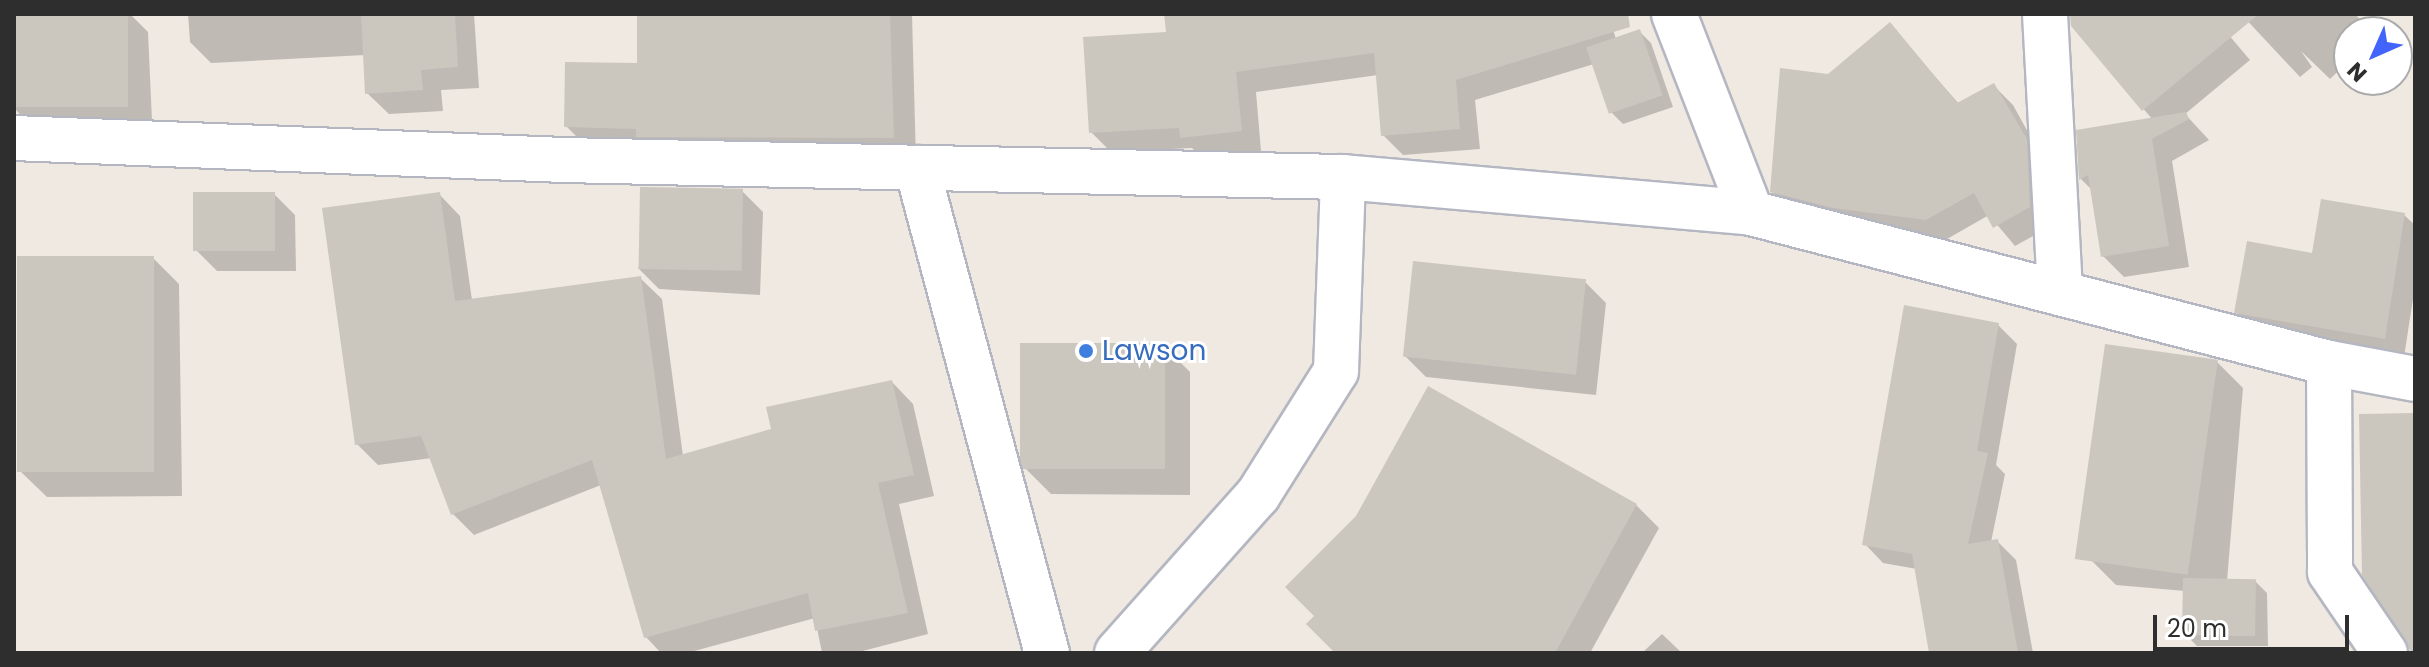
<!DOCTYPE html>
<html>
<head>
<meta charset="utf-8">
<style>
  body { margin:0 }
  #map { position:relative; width:2429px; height:667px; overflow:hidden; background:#efe9e1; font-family:Poppins,sans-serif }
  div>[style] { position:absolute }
  .shadow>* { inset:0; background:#0003 }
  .building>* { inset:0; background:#cbc7bf; transform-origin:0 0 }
  .roads { filter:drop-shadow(2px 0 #b4b7c1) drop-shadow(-2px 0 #b4b7c1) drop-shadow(0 2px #b4b7c1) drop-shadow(0 -2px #b4b7c1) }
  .minor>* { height:44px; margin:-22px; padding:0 22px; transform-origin:22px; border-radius:22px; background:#fff }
  .dots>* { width:22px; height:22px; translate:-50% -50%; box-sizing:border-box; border:4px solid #fff; border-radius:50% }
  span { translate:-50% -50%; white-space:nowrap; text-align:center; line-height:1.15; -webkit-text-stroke:6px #fff; paint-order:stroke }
  .shop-label { font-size:28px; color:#366cbe }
  .left { translate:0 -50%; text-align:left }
  .frame { position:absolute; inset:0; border:16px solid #2e2e2e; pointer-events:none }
  .north { position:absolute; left:2333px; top:16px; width:80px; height:80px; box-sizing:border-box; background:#fff; border:2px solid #ababab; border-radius:50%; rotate:225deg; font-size:22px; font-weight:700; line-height:32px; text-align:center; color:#2e2e2e }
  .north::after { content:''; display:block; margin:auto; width:28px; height:36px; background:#4264fb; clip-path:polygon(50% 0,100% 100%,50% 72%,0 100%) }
  .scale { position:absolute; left:2153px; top:615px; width:196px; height:36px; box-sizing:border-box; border:4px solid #2e2e2e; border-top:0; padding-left:10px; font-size:24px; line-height:28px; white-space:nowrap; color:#2e2e2e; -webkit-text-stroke:6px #fff; paint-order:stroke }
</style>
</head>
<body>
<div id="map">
  <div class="shadow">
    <i style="clip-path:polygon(14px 14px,130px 14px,148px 32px,152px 121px,33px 128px,14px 108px)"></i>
    <i style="clip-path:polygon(188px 14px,474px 14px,479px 88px,441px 90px,443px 111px,389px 114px,367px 93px,365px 55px,211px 63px,190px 42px)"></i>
    <i style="clip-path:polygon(639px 14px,912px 14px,916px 160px,589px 149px,566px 126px,639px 65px)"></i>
    <i style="clip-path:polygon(1166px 14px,1608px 14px,1616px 39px,1639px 31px,1651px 43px,1673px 107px,1623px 124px,1611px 112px,1594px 64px,1475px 100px,1480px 149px,1403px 155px,1383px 135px,1378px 75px,1256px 92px,1261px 151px,1202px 158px,1192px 148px,1111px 152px,1091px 132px,1168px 34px)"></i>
    <i style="clip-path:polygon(2211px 14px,2250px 60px,2185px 114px,2209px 140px,2172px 161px,2189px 267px,2124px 277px,2103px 256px,2092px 190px,2081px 179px,2078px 132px,2153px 120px,2080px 35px)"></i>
    <i style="clip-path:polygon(2241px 14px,2355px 14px,2372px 32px,2349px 32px,2349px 61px,2330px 79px,2301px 51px,2312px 67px,2300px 77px)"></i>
    <i style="clip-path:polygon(1890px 25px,1959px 104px,1993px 85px,2013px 105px,2044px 161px,2049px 227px,2015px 246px,1989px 215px,1947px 239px,1854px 228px,1792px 211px,1771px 191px,1782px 70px,1829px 76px)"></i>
    <i style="clip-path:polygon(742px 191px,763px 212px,760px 295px,659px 289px,638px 268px)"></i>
    <i style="clip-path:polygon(274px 194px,295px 215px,296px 271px,217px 271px,196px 250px)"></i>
    <i style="clip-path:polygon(439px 194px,460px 216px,472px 300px,640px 278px,662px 299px,683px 456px,773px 431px,892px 382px,913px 404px,934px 496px,899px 504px,928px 634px,855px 653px,822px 653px,815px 618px,687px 653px,661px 653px,646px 637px,601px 485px,474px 535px,453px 514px,432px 458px,378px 465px,357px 444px)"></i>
    <i style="clip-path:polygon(2404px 215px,2415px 225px,2415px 286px,2404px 357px,2255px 331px,2236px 312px,2314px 256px)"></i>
    <i style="clip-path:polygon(153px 258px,179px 284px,182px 496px,47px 497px,21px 472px)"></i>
    <i style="clip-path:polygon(1585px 282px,1606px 303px,1596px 395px,1426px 377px,1404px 355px)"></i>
    <i style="clip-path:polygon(1998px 325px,2017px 344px,1996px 465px,2005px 474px,1991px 542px,1997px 541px,2016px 560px,2033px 653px,1931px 653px,1917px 569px,1883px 563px,1865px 544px)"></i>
    <i style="clip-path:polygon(1164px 346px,1190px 372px,1190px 495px,1051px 494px,1025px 468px)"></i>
    <i style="clip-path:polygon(2217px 362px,2243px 388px,2227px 581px,2255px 581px,2267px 593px,2268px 646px,2197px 646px,2185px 634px,2185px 591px,2116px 585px,2090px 559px)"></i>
    <i style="clip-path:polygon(1636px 505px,1659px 528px,1590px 653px,1338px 653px)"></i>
    <i style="clip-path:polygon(1662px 634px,1682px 653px,1642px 653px)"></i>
  </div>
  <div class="building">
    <i style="left:14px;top:14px;width:114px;height:93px"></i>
    <i style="clip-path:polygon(361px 14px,455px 14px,458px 67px,421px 70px,423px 90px,365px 94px)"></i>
    <i style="clip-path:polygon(637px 14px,890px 14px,894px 138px,636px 137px,636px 129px,564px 127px,565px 62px,637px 63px)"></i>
    <i style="clip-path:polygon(1164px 14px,1628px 14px,1630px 27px,1456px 80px,1460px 129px,1381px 136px,1374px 53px,1236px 72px,1242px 131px,1180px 138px,1179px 128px,1089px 133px,1083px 37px,1166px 32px)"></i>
    <i style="clip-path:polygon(2070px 14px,2259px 14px,2142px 111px,2071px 26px)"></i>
    <i style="clip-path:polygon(1890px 22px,1957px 103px,1994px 83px,2027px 139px,2030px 207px,1993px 228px,1974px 193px,1926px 220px,1833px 208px,1770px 192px,1780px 68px,1828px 74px)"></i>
    <i style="left:1640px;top:29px;width:70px;height:57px;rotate:71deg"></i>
    <i style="clip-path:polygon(2186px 112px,2189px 119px,2152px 139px,2169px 246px,2101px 257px,2088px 175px,2079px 180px,2076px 130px)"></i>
    <i style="left:640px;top:187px;width:103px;height:82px;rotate:1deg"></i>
    <i style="left:193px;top:192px;width:82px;height:59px"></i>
    <i style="clip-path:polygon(440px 192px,455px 301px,641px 276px,666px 459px,771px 429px,766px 407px,892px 380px,914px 475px,878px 483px,908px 613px,815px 631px,808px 593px,644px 638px,592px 460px,451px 515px,421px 436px,355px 445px,322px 208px)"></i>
    <i style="clip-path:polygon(2321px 199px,2405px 213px,2385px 339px,2234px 313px,2247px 241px,2312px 253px)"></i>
    <i style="left:17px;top:256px;width:137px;height:216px"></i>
    <i style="left:1413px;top:261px;width:174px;height:96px;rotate:6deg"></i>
    <i style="clip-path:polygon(1904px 305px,1999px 323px,1977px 451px,1988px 453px,1968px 544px,1998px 539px,2018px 653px,1929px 653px,1912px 554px,1862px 545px)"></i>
    <i style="left:1020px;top:343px;width:145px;height:126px"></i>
    <i style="left:2105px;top:344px;width:114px;height:217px;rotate:8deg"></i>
    <i style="clip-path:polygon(1428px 386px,1637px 504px,1555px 653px,1335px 653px,1306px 624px,1314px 616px,1285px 587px,1356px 516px)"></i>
    <i style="clip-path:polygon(2415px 413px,2415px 653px,2412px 653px,2362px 575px,2359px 414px)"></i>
    <i style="left:2183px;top:578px;width:73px;height:57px;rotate:1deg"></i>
  </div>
  <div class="roads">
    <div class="minor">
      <i style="left:1674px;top:14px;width:213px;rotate:68.8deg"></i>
      <i style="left:2045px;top:14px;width:278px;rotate:86.9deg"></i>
      <i style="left:14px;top:138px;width:549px;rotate:2.29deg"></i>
      <i style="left:563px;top:160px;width:780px;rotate:1.25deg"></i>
      <i style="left:1343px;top:177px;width:410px;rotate:5deg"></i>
      <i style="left:1751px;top:213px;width:597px;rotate:14.55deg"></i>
      <i style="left:2329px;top:363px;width:87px;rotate:10.5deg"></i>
      <i style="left:917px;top:168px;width:502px;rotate:75deg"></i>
      <i style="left:2329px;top:363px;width:209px;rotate:89.7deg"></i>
      <i style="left:2330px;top:572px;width:98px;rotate:55.8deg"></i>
      <i style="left:1117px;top:653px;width:212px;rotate:-48.3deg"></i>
      <i style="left:1258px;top:495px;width:146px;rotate:-57.8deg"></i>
      <i style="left:1336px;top:371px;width:194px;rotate:-87.9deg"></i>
    </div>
  </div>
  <div class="dots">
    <i style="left:1086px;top:351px;background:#3f7fe0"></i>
  </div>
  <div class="shop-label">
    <span class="left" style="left:1102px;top:351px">Lawson</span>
  </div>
  <div class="frame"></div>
  <div class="north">N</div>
  <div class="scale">20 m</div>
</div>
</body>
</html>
